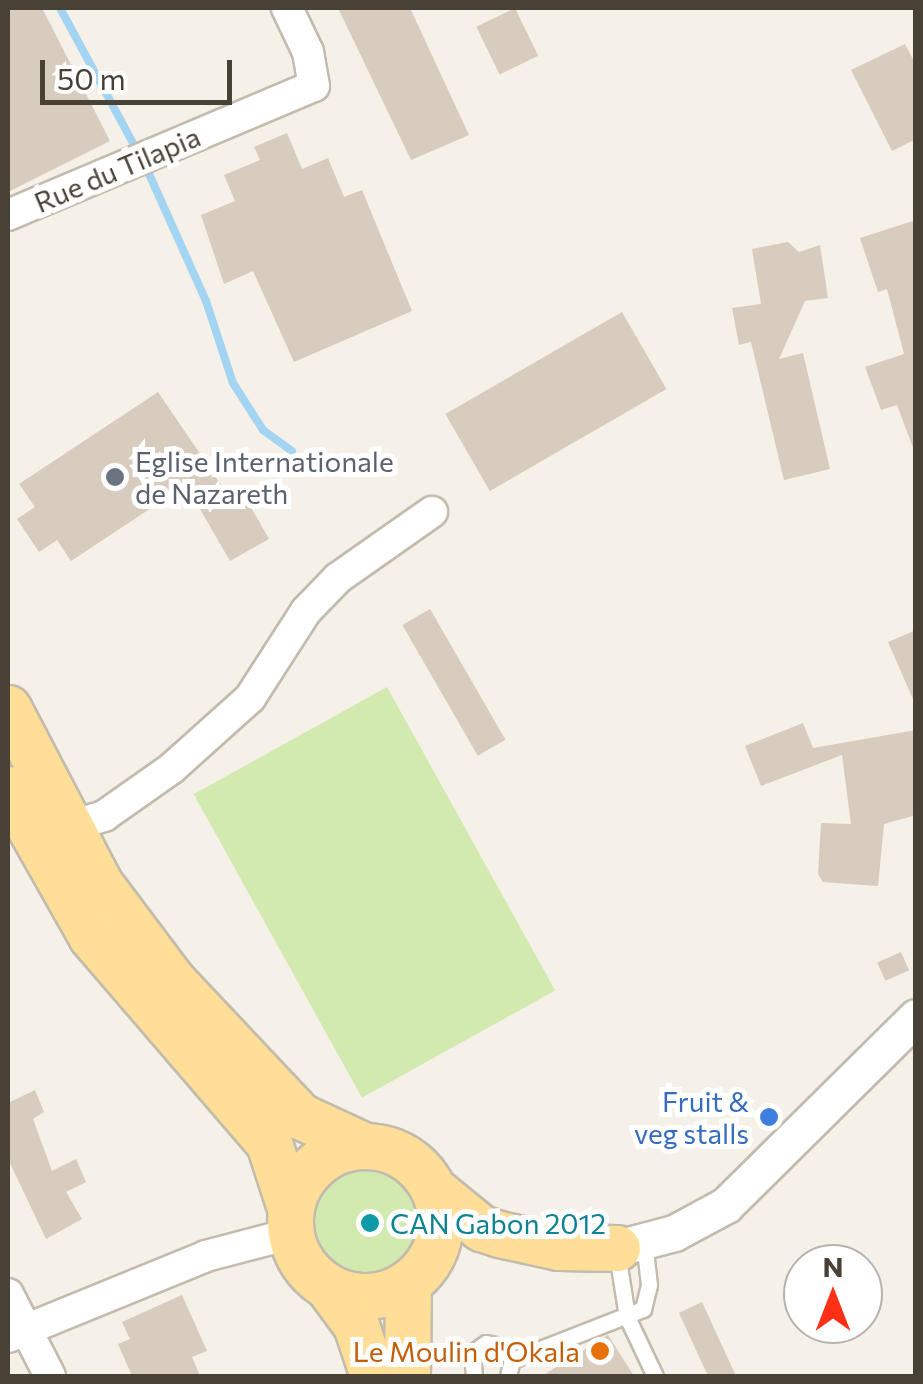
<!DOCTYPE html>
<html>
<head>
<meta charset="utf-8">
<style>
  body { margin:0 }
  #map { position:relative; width:923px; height:1384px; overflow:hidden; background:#f5f0e8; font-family:Commissioner,sans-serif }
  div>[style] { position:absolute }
  .green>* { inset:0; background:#d2eab0; transform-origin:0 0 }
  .round { border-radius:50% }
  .stream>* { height:8px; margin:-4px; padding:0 4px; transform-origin:4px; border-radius:4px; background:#a3d5f3 }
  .building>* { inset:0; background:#d7ccbd; transform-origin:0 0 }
  .roads { filter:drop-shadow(2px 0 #c3bbad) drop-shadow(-2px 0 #c3bbad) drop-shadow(0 2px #c3bbad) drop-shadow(0 -2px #c3bbad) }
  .service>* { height:15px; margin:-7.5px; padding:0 7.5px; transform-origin:7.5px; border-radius:7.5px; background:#fff }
  .minor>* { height:30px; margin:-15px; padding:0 15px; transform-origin:15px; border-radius:15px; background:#fff }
  .tertiary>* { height:35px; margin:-17.5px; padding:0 17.5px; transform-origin:17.5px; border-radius:17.5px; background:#fff }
  .primary>* { height:45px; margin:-22.5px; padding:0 22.5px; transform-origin:22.5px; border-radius:22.5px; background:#ffde97 }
  .primary>.ring { margin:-22.5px; padding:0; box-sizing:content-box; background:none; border:45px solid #ffde97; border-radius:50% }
  .dots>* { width:28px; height:28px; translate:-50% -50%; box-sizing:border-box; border:5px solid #fff; border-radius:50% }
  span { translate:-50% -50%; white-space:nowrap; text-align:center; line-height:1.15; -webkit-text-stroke:10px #fff; paint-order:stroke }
  .street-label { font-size:28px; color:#484136 }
  .worship-label { font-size:28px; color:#5b616d }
  .left { translate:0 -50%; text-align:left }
  .shop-label { font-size:28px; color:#366cbe }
  .right { translate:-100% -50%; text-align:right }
  .culture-label { font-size:28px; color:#0d838f }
  .food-label { font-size:28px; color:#c56008 }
  .frame { position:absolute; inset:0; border:10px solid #484136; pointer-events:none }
  .north { position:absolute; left:783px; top:1244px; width:100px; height:100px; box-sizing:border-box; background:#fff; border:2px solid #b6b3af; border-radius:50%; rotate:0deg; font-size:28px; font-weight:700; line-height:40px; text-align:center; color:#484136 }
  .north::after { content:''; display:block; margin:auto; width:35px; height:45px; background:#ff3015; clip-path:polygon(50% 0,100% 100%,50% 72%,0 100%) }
  .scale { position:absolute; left:40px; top:60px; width:192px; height:45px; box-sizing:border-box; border:5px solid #484136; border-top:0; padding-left:12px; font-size:30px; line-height:35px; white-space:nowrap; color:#484136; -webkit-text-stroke:8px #fff; paint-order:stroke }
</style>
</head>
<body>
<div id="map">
  <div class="green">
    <i style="left:387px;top:687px;width:347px;height:221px;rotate:61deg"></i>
    <i class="round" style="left:304px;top:1163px;width:120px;height:120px"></i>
  </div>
  <div class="stream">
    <i style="left:60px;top:8px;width:153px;rotate:61.6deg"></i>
    <i style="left:149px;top:174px;width:139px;rotate:65.8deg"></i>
    <i style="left:206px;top:301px;width:86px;rotate:71.8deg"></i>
    <i style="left:233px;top:383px;width:56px;rotate:57.4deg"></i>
    <i style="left:263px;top:430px;width:36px;rotate:36deg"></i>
  </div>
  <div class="building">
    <i style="clip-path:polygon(8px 8px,42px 8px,110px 141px,8px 192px)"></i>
    <i style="clip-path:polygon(338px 8px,410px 8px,469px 135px,411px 160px)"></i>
    <i style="left:515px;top:8px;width:53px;height:43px;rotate:64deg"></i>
    <i style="clip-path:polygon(905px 44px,916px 65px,916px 139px,892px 151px,851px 70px)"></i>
    <i style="clip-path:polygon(287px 133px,302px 169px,328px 158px,344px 197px,362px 190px,412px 311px,294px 362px,253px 271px,224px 284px,201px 215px,235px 201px,224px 175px,260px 160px,254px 147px)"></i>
    <i style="clip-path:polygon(916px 220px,916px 448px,913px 448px,897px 405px,881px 410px,865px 367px,904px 354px,887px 289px,878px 292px,860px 238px)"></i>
    <i style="clip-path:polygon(788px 242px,799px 252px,820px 245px,828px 298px,805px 301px,779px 359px,803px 353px,830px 469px,784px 480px,751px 342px,739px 345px,732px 308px,761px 304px,752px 249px)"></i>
    <i style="left:622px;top:312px;width:89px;height:204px;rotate:60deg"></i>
    <i style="clip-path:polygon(158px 392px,228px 495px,240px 488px,269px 539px,230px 561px,186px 485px,71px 561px,57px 540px,39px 552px,17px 519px,35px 507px,19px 484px)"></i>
    <i style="left:430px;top:609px;width:151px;height:32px;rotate:60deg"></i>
    <i style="clip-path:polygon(916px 630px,916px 706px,888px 642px)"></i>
    <i style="clip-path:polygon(803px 723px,813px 748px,916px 730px,916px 815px,884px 824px,878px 886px,823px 882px,818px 874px,821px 823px,851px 824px,842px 755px,761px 786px,745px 746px)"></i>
    <i style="left:901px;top:952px;width:20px;height:26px;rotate:66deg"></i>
    <i style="clip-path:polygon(35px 1090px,44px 1112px,33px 1119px,52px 1171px,76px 1159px,86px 1182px,66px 1192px,82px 1219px,46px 1239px,8px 1159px,8px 1103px)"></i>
    <i style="clip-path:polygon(182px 1295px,207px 1351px,192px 1357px,200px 1376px,132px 1376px,118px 1344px,130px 1339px,122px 1322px)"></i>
    <i style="clip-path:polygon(702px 1302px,736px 1376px,708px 1376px,679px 1313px)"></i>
    <i style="clip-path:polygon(608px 1335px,634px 1376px,542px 1376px)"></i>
  </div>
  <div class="roads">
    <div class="service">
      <i style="left:617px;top:1253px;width:65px;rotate:81.1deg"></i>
      <i style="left:627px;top:1317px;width:65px;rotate:64.6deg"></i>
      <i style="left:512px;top:1360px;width:141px;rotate:-21.3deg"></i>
      <i style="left:643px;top:1309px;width:25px;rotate:-76deg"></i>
      <i style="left:649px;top:1285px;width:44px;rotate:-96.5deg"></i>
      <i style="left:474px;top:1376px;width:23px;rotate:-95deg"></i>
      <i style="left:472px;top:1353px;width:17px;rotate:-36deg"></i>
      <i style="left:486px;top:1343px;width:16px;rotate:11deg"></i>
      <i style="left:502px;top:1346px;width:17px;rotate:54deg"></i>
      <i style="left:512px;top:1360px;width:16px;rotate:104deg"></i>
    </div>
    <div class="minor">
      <i style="left:8px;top:215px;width:332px;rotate:-22.9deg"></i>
      <i style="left:314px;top:86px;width:35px;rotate:-100deg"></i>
      <i style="left:308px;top:52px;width:49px;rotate:-115.5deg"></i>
      <i style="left:68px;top:827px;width:38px;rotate:-17deg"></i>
      <i style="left:104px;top:816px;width:83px;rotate:-35.2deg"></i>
      <i style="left:172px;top:768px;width:105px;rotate:-41.9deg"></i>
      <i style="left:250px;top:698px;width:103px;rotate:-57.2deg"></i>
      <i style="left:306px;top:611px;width:46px;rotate:-45.9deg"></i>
      <i style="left:338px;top:578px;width:115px;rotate:-35.1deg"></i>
      <i style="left:8px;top:1294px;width:92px;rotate:62.9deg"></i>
      <i style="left:8px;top:1337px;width:214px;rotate:-22.2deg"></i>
      <i style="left:206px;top:1256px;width:87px;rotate:-14.7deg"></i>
    </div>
    <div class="tertiary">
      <i style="left:617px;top:1248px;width:59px;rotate:-14.7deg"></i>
      <i style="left:674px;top:1233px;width:59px;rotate:-28.3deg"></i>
      <i style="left:726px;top:1205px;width:267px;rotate:-44.7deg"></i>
    </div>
    <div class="primary">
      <i style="left:8px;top:708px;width:199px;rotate:62.4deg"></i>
      <i style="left:100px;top:884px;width:120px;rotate:53.1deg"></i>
      <i style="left:172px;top:980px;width:187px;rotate:46.7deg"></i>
      <i style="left:300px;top:1116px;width:72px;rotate:24.8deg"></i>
      <i style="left:8px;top:789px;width:169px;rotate:60.5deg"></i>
      <i style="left:91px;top:936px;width:273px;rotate:49.3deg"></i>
      <i style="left:269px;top:1143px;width:68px;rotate:72.1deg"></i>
      <i class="ring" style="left:290px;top:1146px;width:105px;height:105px"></i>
      <i style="left:433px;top:1189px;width:62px;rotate:39.1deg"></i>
      <i style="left:481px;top:1228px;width:19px;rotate:18deg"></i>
      <i style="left:499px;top:1234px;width:60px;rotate:12.4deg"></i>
      <i style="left:558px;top:1247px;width:59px;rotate:1deg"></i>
      <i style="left:328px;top:1287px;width:47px;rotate:53.6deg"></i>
      <i style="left:356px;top:1325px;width:54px;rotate:71.6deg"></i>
      <i style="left:407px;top:1376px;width:93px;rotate:-89.4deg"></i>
    </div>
  </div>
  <div class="dots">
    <i style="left:115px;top:477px;background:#6b7280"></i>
    <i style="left:769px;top:1117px;background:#3f7fe0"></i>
    <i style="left:370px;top:1223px;background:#0f9aa8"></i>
    <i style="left:600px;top:1351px;background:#e8710a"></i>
  </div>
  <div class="street-label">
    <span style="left:117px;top:169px;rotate:-23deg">Rue du Tilapia</span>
  </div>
  <div class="worship-label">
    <span class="left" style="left:135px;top:477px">Eglise Internationale<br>de Nazareth</span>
  </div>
  <div class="shop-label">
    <span class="right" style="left:749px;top:1117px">Fruit &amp;<br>veg stalls</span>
  </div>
  <div class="culture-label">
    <span class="left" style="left:390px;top:1223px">CAN Gabon 2012</span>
  </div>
  <div class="food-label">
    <span class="right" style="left:580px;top:1351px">Le Moulin d'Okala</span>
  </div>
  <div class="frame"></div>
  <div class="north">N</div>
  <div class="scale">50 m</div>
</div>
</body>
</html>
